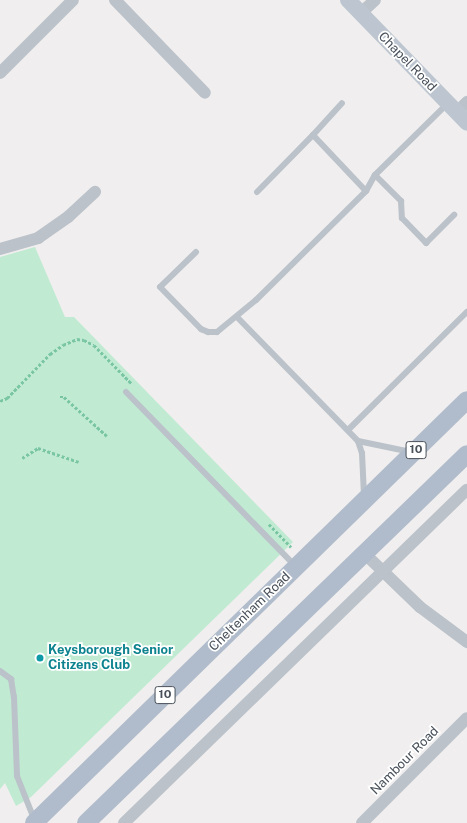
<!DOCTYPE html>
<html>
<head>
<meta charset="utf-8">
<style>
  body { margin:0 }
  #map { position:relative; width:467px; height:823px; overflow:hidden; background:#f0eeee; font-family:"Public Sans",sans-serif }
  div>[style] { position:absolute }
  .green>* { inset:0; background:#c0ebd2 }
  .path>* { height:2.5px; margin-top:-1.25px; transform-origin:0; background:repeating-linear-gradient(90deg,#7ac6a4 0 3px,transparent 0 5px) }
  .service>* { height:6px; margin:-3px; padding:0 3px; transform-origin:3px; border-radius:3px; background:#bbc2ca }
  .minor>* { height:12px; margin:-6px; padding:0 6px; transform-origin:6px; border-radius:6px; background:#bbc2ca }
  .secondary>* { height:16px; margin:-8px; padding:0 8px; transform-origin:8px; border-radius:8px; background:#bdc6d0 }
  .primary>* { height:18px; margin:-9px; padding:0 9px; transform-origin:9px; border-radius:9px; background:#b0bccb }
  .dots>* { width:11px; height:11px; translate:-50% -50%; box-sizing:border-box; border:2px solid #fff; border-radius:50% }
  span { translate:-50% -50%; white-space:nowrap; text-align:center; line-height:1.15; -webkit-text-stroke:3.5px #fff; paint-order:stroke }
  .shield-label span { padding:1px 3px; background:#fff; border:1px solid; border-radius:3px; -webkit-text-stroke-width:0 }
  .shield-label { font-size:12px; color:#48505a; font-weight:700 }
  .street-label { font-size:13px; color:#48505a }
  .culture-label { font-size:13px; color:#0d838f; font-weight:700 }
  .left { translate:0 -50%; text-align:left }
</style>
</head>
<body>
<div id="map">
  <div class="green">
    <i style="clip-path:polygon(35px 247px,65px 317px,74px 317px,293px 542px,31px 797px,16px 806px,5px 783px,0 789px,0 257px)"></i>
  </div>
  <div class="path">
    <i style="left:60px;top:397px;width:4px"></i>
    <i style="left:64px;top:397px;width:58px;rotate:42.2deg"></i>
    <i style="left:0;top:401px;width:8px;rotate:-23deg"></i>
    <i style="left:7px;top:398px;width:62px;rotate:-45.7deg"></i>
    <i style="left:50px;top:354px;width:16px;rotate:-35deg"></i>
    <i style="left:63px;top:345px;width:15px;rotate:-23deg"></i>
    <i style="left:77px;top:339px;width:7px;rotate:8deg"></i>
    <i style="left:84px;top:340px;width:11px;rotate:27deg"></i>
    <i style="left:94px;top:345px;width:54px;rotate:45.7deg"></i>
    <i style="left:22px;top:458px;width:19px;rotate:-32deg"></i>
    <i style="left:38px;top:448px;width:43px;rotate:18.9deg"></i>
    <i style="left:269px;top:524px;width:32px;rotate:46deg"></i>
  </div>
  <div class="service">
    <i style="left:313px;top:135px;width:43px;rotate:-47.8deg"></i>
    <i style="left:375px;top:175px;width:37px;rotate:45deg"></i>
    <i style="left:401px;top:201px;width:17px;rotate:87deg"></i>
    <i style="left:402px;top:218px;width:35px;rotate:46deg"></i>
    <i style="left:426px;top:243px;width:40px;rotate:-45deg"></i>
    <i style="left:257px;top:192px;width:80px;rotate:-45.5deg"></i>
    <i style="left:313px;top:135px;width:77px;rotate:46.6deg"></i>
    <i style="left:196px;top:252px;width:50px;rotate:135.8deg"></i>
    <i style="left:160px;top:287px;width:59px;rotate:45.7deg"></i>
    <i style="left:201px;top:329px;width:8px;rotate:23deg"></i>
    <i style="left:208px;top:332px;width:9px"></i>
    <i style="left:217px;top:332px;width:50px;rotate:-39.4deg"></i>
    <i style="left:256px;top:300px;width:155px;rotate:-44.7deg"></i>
    <i style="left:366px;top:191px;width:18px;rotate:-61deg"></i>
    <i style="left:375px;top:175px;width:101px;rotate:-44.6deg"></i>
    <i style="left:237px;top:317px;width:173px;rotate:45.7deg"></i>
    <i style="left:358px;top:441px;width:13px;rotate:72deg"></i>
    <i style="left:362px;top:453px;width:43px;rotate:87.3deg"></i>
    <i style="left:126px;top:392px;width:243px;rotate:45.8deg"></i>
    <i style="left:348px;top:430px;width:168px;rotate:-44.8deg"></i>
    <i style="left:358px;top:441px;width:54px;rotate:11.7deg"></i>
    <i style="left:0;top:671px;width:14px;rotate:36deg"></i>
    <i style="left:11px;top:679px;width:18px;rotate:81deg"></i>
    <i style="left:14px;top:697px;width:79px;rotate:87.8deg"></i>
    <i style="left:17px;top:776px;width:46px;rotate:68.4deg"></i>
  </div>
  <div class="minor">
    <i style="left:115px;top:0;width:129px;rotate:45.9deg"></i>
    <i style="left:361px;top:13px;width:19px;rotate:-43deg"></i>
    <i style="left:0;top:73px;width:103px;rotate:-45deg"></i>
    <i style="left:456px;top:113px;width:16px;rotate:-45deg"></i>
    <i style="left:0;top:249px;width:40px;rotate:-16deg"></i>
    <i style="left:38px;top:238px;width:37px;rotate:-35deg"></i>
    <i style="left:68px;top:217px;width:37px;rotate:-43deg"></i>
    <i style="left:364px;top:553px;width:78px;rotate:44deg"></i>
    <i style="left:420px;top:607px;width:59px;rotate:36.7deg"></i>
    <i style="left:124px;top:823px;width:478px;rotate:-44.2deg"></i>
    <i style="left:362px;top:823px;width:148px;rotate:-45deg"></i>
  </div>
  <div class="secondary">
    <i style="left:348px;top:0;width:171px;rotate:45.9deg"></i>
  </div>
  <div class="primary">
    <i style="left:34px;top:823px;width:605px;rotate:-44.33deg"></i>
    <i style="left:86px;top:823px;width:530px;rotate:-44.08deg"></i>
  </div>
  <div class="dots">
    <i style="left:40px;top:658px;background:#0f9aa8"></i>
  </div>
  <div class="shield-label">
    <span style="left:416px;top:450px">10</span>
    <span style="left:165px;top:695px">10</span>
  </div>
  <div class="street-label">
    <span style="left:407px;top:62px;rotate:46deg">Chapel Road</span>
    <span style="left:250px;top:612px;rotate:-44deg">Cheltenham Road</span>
    <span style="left:405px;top:761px;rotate:-45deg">Nambour Road</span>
  </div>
  <div class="culture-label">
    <span class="left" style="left:48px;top:658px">Keysborough Senior<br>Citizens Club</span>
  </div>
</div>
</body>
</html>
